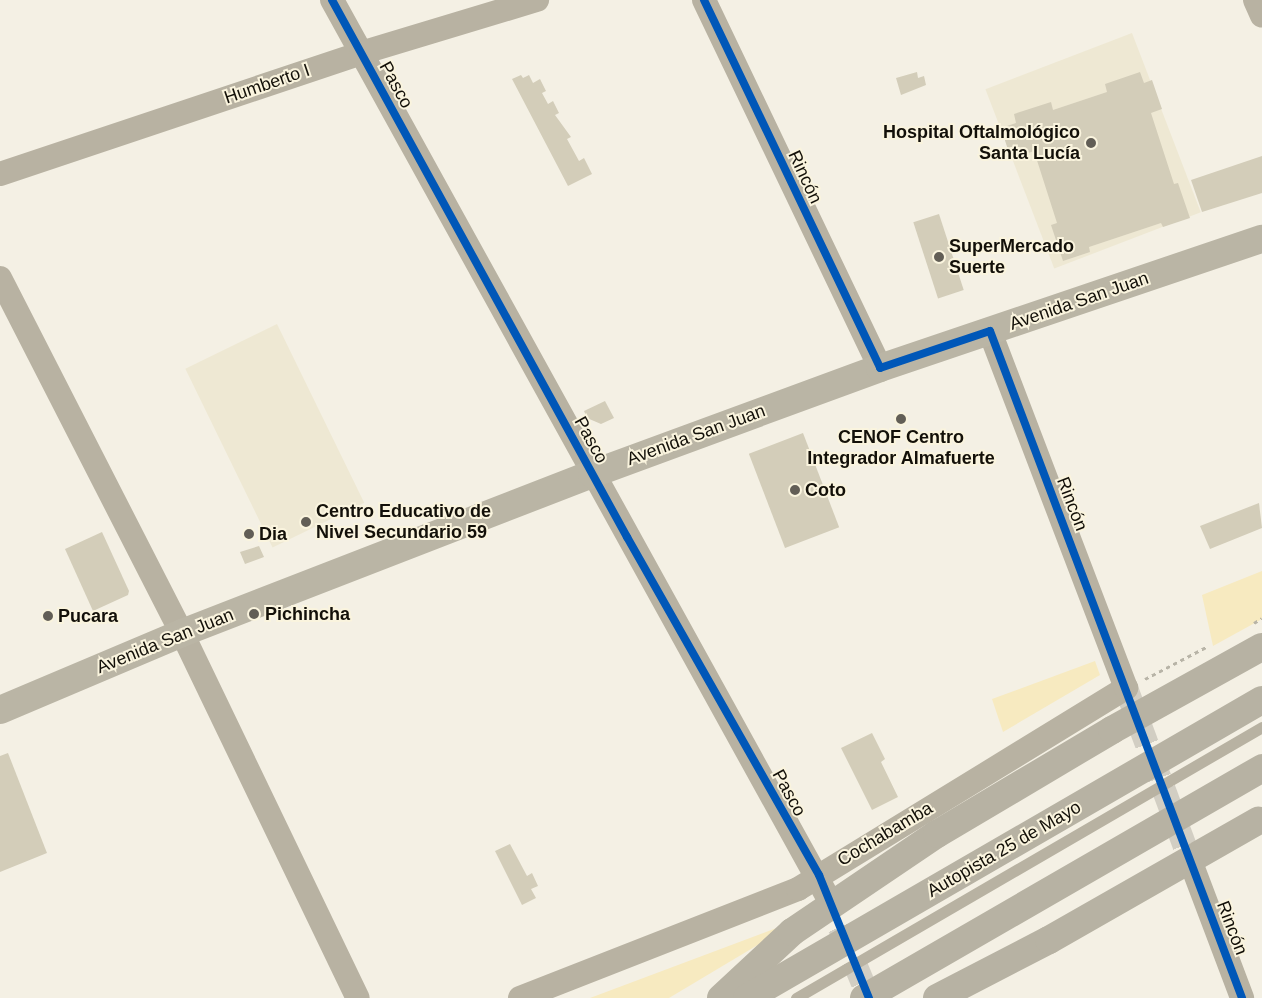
<!DOCTYPE html>
<html>
<head>
<meta charset="utf-8">
<style>
  body { margin:0 }
  #map { position:relative; width:1262px; height:998px; overflow:hidden; background:#f4f0e4; font-family:Helvetica,sans-serif }
  div>[style] { position:absolute }
  .built>* { inset:0; background:#eee8d3; transform-origin:0 0 }
  .green>* { inset:0; background:#f7eac0 }
  .building>* { inset:0; background:#d3cdb9; transform-origin:0 0 }
  .street-tunnel>* { height:24px; margin-top:-12px; transform-origin:0; background:repeating-linear-gradient(90deg,#d2cec3 0 24px,transparent 0 36px) }
  .path>* { height:3px; margin-top:-1.5px; transform-origin:0; background:repeating-linear-gradient(90deg,#b8b4a7 0 4px,transparent 0 8px) }
  .street>* { height:24px; margin:-12px; padding:0 12px; transform-origin:12px; border-radius:12px; background:#b8b2a2 }
  .primary>* { height:28px; margin:-14px; padding:0 14px; transform-origin:14px; border-radius:14px; background:#bab5a5 }
  .highway>* { height:28px; margin:-14px; padding:0 14px; transform-origin:14px; border-radius:14px; background:#b7b2a3 }
  .lane-bridge>* { height:11px; margin:-5.5px; padding:0 5.5px; transform-origin:5.5px; border-radius:5.5px; background:#b8b2a2 }
  .highway-bridge>* { height:28px; margin:-14px; padding:0 14px; transform-origin:14px; border-radius:14px; background:#b7b2a3 }
  .cycleway>* { height:8px; margin:-4px; padding:0 4px; transform-origin:4px; border-radius:4px; background:#0057b8 }
  .dots>* { width:14px; height:14px; translate:-50% -50%; box-sizing:border-box; border:2px solid #faf4de; border-radius:50% }
  span { translate:-50% -50%; white-space:nowrap; text-align:center; line-height:1.15; -webkit-text-stroke:4px #faf4de; paint-order:stroke }
  .street-label { font-size:18px; color:#131009 }
  .poi-label { font-size:18px; color:#131009; font-weight:700 }
  .right { translate:-100% -50%; text-align:right }
  .left { translate:0 -50%; text-align:left }
</style>
</head>
<body>
<div id="map">
  <div class="built">
    <i style="left:1132px;top:33px;width:192px;height:157px;rotate:69deg"></i>
    <i style="left:277px;top:324px;width:199px;height:102px;rotate:64deg"></i>
  </div>
  <div class="green">
    <i style="clip-path:polygon(1262px 571px,1262px 619px,1213px 646px,1202px 595px)"></i>
    <i style="clip-path:polygon(1095px 661px,1100px 675px,1003px 732px,992px 699px)"></i>
    <i style="clip-path:polygon(803px 918px,669px 998px,590px 998px)"></i>
  </div>
  <div class="building">
    <i style="clip-path:polygon(917px 72px,918px 78px,924px 76px,926px 85px,901px 95px,896px 78px)"></i>
    <i style="clip-path:polygon(1140px 72px,1144px 83px,1152px 80px,1162px 109px,1151px 113px,1174px 184px,1178px 183px,1190px 218px,1163px 227px,1161px 223px,1089px 247px,1090px 252px,1063px 261px,1051px 225px,1057px 223px,1034px 151px,1011px 159px,1001px 128px,1016px 123px,1014px 114px,1051px 102px,1053px 110px,1107px 92px,1105px 84px)"></i>
    <i style="clip-path:polygon(521px 75px,523px 78px,529px 75px,533px 83px,540px 79px,546px 91px,542px 93px,548px 104px,553px 101px,559px 113px,555px 115px,571px 137px,567px 139px,579px 161px,584px 158px,592px 174px,568px 186px,512px 79px)"></i>
    <i style="clip-path:polygon(1262px 156px,1262px 193px,1202px 212px,1191px 180px)"></i>
    <i style="left:939px;top:214px;width:80px;height:27px;rotate:72deg"></i>
    <i style="clip-path:polygon(605px 401px,614px 418px,601px 424px,587px 418px,584px 411px)"></i>
    <i style="left:803px;top:433px;width:101px;height:58px;rotate:69deg"></i>
    <i style="clip-path:polygon(1259px 503px,1262px 528px,1210px 549px,1200px 526px)"></i>
    <i style="clip-path:polygon(102px 532px,129px 591px,128px 595px,93px 611px,65px 549px)"></i>
    <i style="clip-path:polygon(259px 546px,264px 557px,245px 564px,240px 552px)"></i>
    <i style="clip-path:polygon(872px 733px,885px 759px,881px 762px,898px 797px,872px 810px,841px 748px)"></i>
    <i style="clip-path:polygon(8px 753px,47px 853px,0 872px,0 756px)"></i>
    <i style="clip-path:polygon(510px 844px,527px 876px,532px 873px,538px 886px,531px 889px,536px 898px,522px 905px,495px 851px)"></i>
  </div>
  <div class="street-tunnel">
    <i style="left:1126px;top:688px;width:192px;rotate:69.6deg"></i>
    <i style="left:826px;top:894px;width:113px;rotate:67.5deg"></i>
  </div>
  <div class="path">
    <i style="left:1254px;top:623px;width:9px;rotate:-32deg"></i>
    <i style="left:1145px;top:679px;width:71px;rotate:-27.6deg"></i>
  </div>
  <div class="street">
    <i style="left:332px;top:0;width:1021px;rotate:61.08deg"></i>
    <i style="left:704px;top:0;width:408px;rotate:64.4deg"></i>
    <i style="left:1255px;top:0;width:17px;rotate:66deg"></i>
    <i style="left:0;top:174px;width:381px;rotate:-18.5deg"></i>
    <i style="left:361px;top:53px;width:184px;rotate:-16.8deg"></i>
    <i style="left:0;top:278px;width:399px;rotate:62.9deg"></i>
    <i style="left:182px;top:633px;width:405px;rotate:64.3deg"></i>
    <i style="left:1193px;top:868px;width:139px;rotate:69.3deg"></i>
    <i style="left:520px;top:998px;width:299px;rotate:-21.4deg"></i>
    <i style="left:798px;top:889px;width:385px;rotate:-31.5deg"></i>
    <i style="left:1126px;top:688px;width:382px;rotate:-110.9deg"></i>
  </div>
  <div class="primary">
    <i style="left:0;top:710px;width:198px;rotate:-22.9deg"></i>
    <i style="left:182px;top:633px;width:440px;rotate:-21.2deg"></i>
    <i style="left:592px;top:474px;width:307px;rotate:-20.2deg"></i>
    <i style="left:880px;top:368px;width:403px;rotate:-18.7deg"></i>
  </div>
  <div class="highway">
    <i style="left:937px;top:998px;width:126px;rotate:-27.4deg"></i>
  </div>
  <div class="lane-bridge">
    <i style="left:796px;top:998px;width:539px;rotate:-30.18deg"></i>
  </div>
  <div class="highway-bridge">
    <i style="left:1049px;top:940px;width:241px;rotate:-29.7deg"></i>
    <i style="left:721px;top:998px;width:97px;rotate:-42.9deg"></i>
    <i style="left:792px;top:932px;width:175px;rotate:-34.1deg"></i>
    <i style="left:937px;top:834px;width:204px;rotate:-30.7deg"></i>
    <i style="left:1112px;top:730px;width:171px;rotate:-29deg"></i>
    <i style="left:747px;top:998px;width:595px;rotate:-30.06deg"></i>
    <i style="left:864px;top:998px;width:460px;rotate:-30deg"></i>
  </div>
  <div class="cycleway">
    <i style="left:332px;top:0;width:613px;rotate:61.22deg"></i>
    <i style="left:627px;top:537px;width:389px;rotate:60.4deg"></i>
    <i style="left:819px;top:875px;width:133px;rotate:67.9deg"></i>
    <i style="left:704px;top:0;width:408px;rotate:64.4deg"></i>
    <i style="left:880px;top:368px;width:116px;rotate:-18.6deg"></i>
    <i style="left:990px;top:331px;width:713px;rotate:69.3deg"></i>
  </div>
  <div class="dots">
    <i style="left:1091px;top:143px;background:#625e56"></i>
    <i style="left:939px;top:257px;background:#625e56"></i>
    <i style="left:901px;top:419px;background:#625e56"></i>
    <i style="left:795px;top:490px;background:#625e56"></i>
    <i style="left:306px;top:522px;background:#625e56"></i>
    <i style="left:249px;top:534px;background:#625e56"></i>
    <i style="left:254px;top:614px;background:#625e56"></i>
    <i style="left:48px;top:616px;background:#625e56"></i>
  </div>
  <div class="street-label">
    <span style="left:267px;top:84px;rotate:-19deg">Humberto I</span>
    <span style="left:396px;top:85px;rotate:61deg">Pasco</span>
    <span style="left:805px;top:177px;rotate:65deg">Rincón</span>
    <span style="left:1079px;top:301px;rotate:-19deg">Avenida San Juan</span>
    <span style="left:696px;top:435px;rotate:-20deg">Avenida San Juan</span>
    <span style="left:591px;top:440px;rotate:61deg">Pasco</span>
    <span style="left:1072px;top:504px;rotate:69deg">Rincón</span>
    <span style="left:165px;top:641px;rotate:-22deg">Avenida San Juan</span>
    <span style="left:789px;top:793px;rotate:61deg">Pasco</span>
    <span style="left:885px;top:834px;rotate:-31deg">Cochabamba</span>
    <span style="left:1004px;top:849px;rotate:-30deg">Autopista 25 de Mayo</span>
    <span style="left:1232px;top:928px;rotate:69deg">Rincón</span>
  </div>
  <div class="poi-label">
    <span class="right" style="left:1080px;top:143px">Hospital Oftalmológico<br>Santa Lucía</span>
    <span class="left" style="left:949px;top:257px">SuperMercado<br>Suerte</span>
    <span style="left:901px;top:448px">CENOF Centro<br>Integrador Almafuerte</span>
    <span class="left" style="left:805px;top:490px">Coto</span>
    <span class="left" style="left:316px;top:522px">Centro Educativo de<br>Nivel Secundario 59</span>
    <span class="left" style="left:259px;top:534px">Dia</span>
    <span class="left" style="left:265px;top:614px">Pichincha</span>
    <span class="left" style="left:58px;top:616px">Pucara</span>
  </div>
</div>
</body>
</html>
